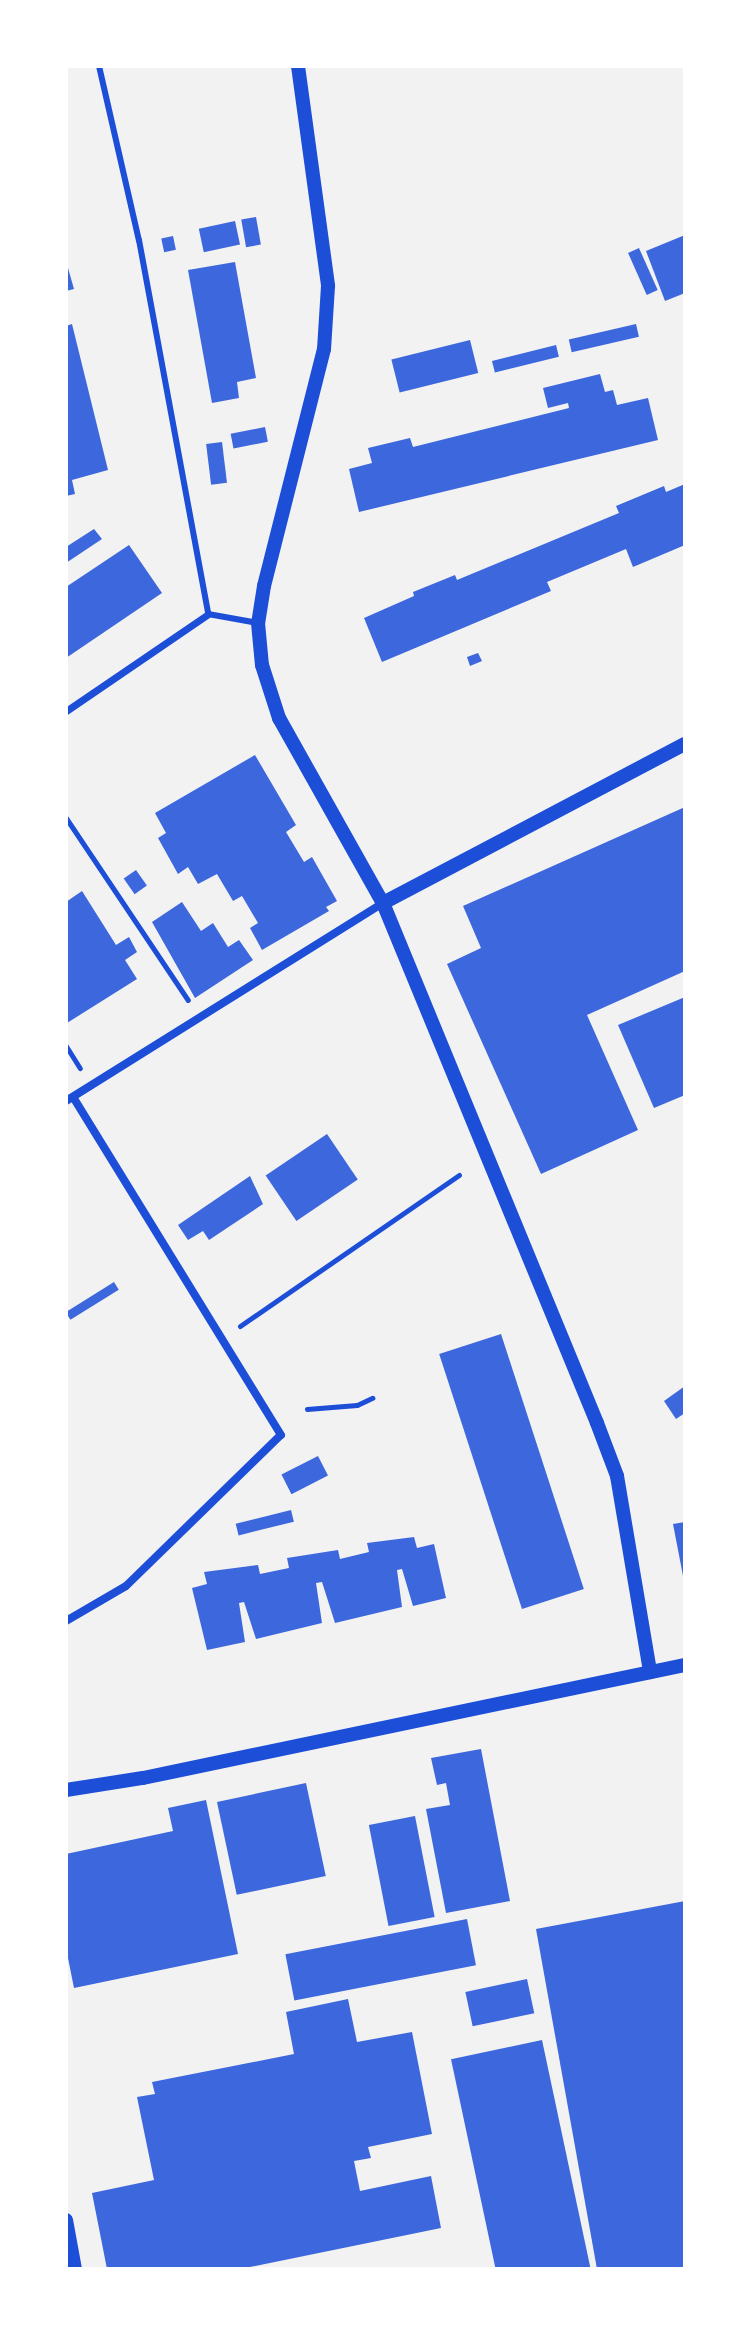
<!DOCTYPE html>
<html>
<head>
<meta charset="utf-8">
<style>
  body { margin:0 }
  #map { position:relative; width:751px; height:2335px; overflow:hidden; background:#f2f2f2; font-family:"Sofia Sans Condensed",sans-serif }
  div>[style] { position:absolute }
  .building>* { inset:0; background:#3d67dc; transform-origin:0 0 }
  .path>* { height:5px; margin:-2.5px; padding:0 2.5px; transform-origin:2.5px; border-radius:2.5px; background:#1d4ed8 }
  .service>* { height:6px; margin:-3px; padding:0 3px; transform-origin:3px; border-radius:3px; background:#1d4ed8 }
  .pedestrian>* { height:7px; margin:-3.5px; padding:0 3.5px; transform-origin:3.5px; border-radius:3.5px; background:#1d4ed8 }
  .minor>* { height:8px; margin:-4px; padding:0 4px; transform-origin:4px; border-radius:4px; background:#1d4ed8 }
  .tertiary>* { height:14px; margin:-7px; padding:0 7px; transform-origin:7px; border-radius:7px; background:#1d4ed8 }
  span { translate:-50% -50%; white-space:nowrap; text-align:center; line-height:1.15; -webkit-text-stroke:6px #fff; paint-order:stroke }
  .frame { position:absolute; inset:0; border:68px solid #fff; pointer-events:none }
</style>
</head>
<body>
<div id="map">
  <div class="building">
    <i style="left:256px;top:217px;width:28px;height:15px;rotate:80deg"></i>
    <i style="left:235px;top:221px;width:24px;height:37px;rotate:78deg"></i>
    <i style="clip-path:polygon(685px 235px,685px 293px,665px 301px,646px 251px)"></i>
    <i style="left:173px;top:236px;width:14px;height:12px;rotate:78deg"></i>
    <i style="left:639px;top:248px;width:46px;height:12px;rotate:66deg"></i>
    <i style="clip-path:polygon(66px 261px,74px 289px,66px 291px)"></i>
    <i style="clip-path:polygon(235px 262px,256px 378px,237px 382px,239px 398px,212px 403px,188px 270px)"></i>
    <i style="clip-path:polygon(72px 324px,108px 470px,72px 480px,75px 494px,66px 496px,66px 326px)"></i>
    <i style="left:636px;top:324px;width:13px;height:69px;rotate:77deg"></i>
    <i style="left:470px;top:340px;width:34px;height:81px;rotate:76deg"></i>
    <i style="left:556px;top:345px;width:12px;height:66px;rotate:76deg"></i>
    <i style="clip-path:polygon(600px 374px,605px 392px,613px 390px,617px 405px,648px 398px,658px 440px,359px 512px,349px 469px,372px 463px,368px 448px,410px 438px,413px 447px,569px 408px,568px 403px,548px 408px,543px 388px)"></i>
    <i style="left:265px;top:427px;width:15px;height:35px;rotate:79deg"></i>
    <i style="left:222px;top:442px;width:41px;height:16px;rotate:83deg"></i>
    <i style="clip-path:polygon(685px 484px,685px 545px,633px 567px,626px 549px,547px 582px,551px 591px,382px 662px,364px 618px,414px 596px,413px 592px,455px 575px,457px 580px,619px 513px,616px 506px,664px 486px,666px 492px)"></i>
    <i style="clip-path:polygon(94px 529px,102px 539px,66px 563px,66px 547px)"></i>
    <i style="clip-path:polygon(129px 545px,162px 593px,66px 658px,66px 587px)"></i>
    <i style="clip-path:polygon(478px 653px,482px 661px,470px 666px,467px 657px)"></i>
    <i style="clip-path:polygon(255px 755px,296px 825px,286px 832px,304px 862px,312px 857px,337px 901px,326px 907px,329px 911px,262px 950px,250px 928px,258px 923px,242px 896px,233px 901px,217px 874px,198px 884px,188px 867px,178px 874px,158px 838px,166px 833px,155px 813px)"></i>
    <i style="clip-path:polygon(685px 807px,685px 971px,587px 1015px,638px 1130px,541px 1174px,447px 964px,481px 948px,463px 906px)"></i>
    <i style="left:136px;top:870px;width:19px;height:15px;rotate:55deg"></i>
    <i style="clip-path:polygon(82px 891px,116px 945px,129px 937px,137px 952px,125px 960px,137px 979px,67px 1023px,66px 902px)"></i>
    <i style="clip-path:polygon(182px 902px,201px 931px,213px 923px,228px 947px,239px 940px,253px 960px,195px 998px,152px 922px)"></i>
    <i style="clip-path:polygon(685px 997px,685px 1095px,654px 1108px,618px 1025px)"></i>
    <i style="left:327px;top:1134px;width:55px;height:74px;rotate:56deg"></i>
    <i style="clip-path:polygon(250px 1176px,263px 1204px,209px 1240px,203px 1231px,188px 1240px,178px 1225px)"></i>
    <i style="left:114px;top:1282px;width:9px;height:57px;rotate:58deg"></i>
    <i style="left:501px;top:1334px;width:268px;height:65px;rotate:72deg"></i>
    <i style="clip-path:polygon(685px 1386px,685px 1413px,676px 1419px,664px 1401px)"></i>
    <i style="left:318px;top:1456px;width:22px;height:41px;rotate:63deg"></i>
    <i style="left:291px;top:1510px;width:12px;height:57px;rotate:76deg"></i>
    <i style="clip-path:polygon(685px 1522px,685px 1581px,684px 1581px,673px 1524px)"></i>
    <i style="clip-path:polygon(414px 1537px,417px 1548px,434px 1544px,446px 1598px,413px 1606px,402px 1569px,397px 1570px,402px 1607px,335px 1623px,322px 1582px,316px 1583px,322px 1623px,256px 1639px,244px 1602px,239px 1603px,245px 1642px,207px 1650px,192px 1588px,207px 1584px,204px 1572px,258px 1565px,260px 1574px,289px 1568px,287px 1558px,338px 1550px,340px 1559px,369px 1552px,367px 1543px)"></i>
    <i style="clip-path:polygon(481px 1749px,510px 1901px,446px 1913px,426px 1809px,450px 1805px,446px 1783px,437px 1785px,431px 1758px)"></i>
    <i style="left:306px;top:1783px;width:95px;height:91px;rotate:78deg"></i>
    <i style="clip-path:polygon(206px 1800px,238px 1954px,74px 1988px,66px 1948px,66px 1854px,173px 1831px,168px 1808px)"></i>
    <i style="left:415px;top:1816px;width:103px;height:47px;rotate:79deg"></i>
    <i style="clip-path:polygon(685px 1901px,685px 2269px,597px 2269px,536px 1929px)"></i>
    <i style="left:467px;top:1919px;width:47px;height:185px;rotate:79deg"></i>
    <i style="left:527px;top:1979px;width:35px;height:63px;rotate:78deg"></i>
    <i style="clip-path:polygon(348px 1999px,357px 2042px,412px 2032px,432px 2134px,368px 2147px,371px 2158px,354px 2161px,360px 2191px,431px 2176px,441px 2228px,240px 2269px,107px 2269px,92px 2193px,154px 2180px,137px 2097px,155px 2094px,152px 2082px,294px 2054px,286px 2012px)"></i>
    <i style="left:542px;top:2040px;width:234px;height:93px;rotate:78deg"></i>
  </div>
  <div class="path">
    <i style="left:66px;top:818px;width:219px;rotate:56.2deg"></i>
    <i style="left:66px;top:1046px;width:26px;rotate:58deg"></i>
    <i style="left:240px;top:1326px;width:266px;rotate:-34.6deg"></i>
    <i style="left:307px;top:1409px;width:50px;rotate:-4.6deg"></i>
    <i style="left:357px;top:1405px;width:17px;rotate:-25deg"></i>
  </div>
  <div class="service">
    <i style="left:99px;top:66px;width:179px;rotate:77.1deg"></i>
    <i style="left:139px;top:240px;width:380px;rotate:79.5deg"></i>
    <i style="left:208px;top:614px;width:51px;rotate:10.2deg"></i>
  </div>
  <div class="pedestrian">
    <i style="left:66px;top:711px;width:172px;rotate:-34.3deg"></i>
  </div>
  <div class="minor">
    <i style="left:66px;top:1101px;width:374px;rotate:-32deg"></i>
    <i style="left:66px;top:1621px;width:69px;rotate:-30.3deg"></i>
    <i style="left:126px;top:1586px;width:216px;rotate:-44.3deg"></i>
    <i style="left:281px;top:1435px;width:397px;rotate:-121.6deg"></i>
  </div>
  <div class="tertiary">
    <i style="left:298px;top:66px;width:222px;rotate:82.2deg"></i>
    <i style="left:328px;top:286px;width:63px;rotate:93.6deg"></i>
    <i style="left:324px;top:349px;width:244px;rotate:104.2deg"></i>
    <i style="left:264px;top:586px;width:37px;rotate:99deg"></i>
    <i style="left:258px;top:623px;width:42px;rotate:84.6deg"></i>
    <i style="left:262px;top:665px;width:56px;rotate:72.2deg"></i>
    <i style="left:279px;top:718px;width:212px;rotate:60.7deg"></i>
    <i style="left:383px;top:903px;width:562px;rotate:67.63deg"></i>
    <i style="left:597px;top:1423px;width:57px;rotate:69.3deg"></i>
    <i style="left:617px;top:1476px;width:199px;rotate:80.4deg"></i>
    <i style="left:383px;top:903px;width:341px;rotate:-27.8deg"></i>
    <i style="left:66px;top:1790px;width:78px;rotate:-8.9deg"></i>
    <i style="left:143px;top:1778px;width:554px;rotate:-11.78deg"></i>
    <i style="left:66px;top:2220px;width:50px;rotate:79.6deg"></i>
  </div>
  <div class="frame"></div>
</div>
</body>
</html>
